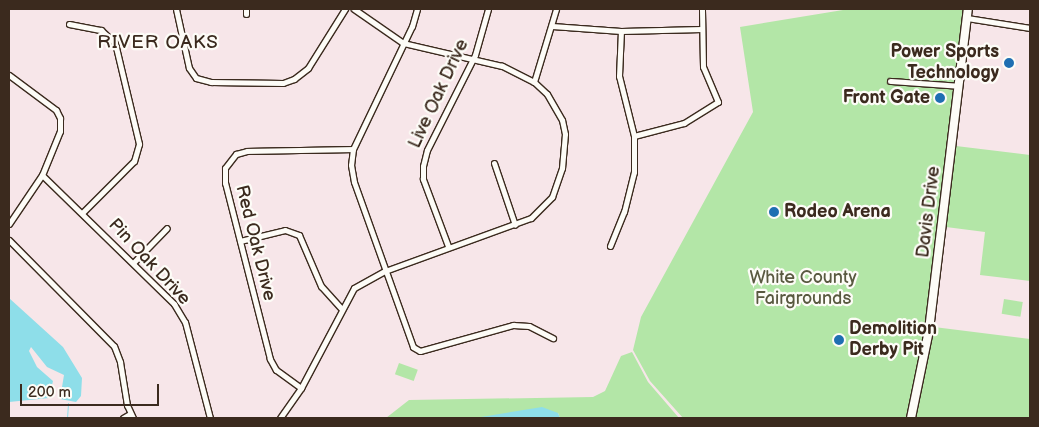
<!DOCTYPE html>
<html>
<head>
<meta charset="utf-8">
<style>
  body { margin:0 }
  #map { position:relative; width:1039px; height:427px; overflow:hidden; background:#f7e6e9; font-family:"Balsamiq Sans",sans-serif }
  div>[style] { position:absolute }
  .green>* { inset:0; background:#b3e6a7; transform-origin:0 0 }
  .water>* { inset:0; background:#8edee9 }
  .stream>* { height:1px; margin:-0.5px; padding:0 0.5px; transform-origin:0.5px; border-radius:0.5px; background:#8edee9 }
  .roads { filter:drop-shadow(1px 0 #3b2a1e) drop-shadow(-1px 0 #3b2a1e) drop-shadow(0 1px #3b2a1e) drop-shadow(0 -1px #3b2a1e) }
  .street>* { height:5px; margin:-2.5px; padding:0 2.5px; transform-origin:2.5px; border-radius:2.5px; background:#fdfcf7 }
  .secondary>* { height:8px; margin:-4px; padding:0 4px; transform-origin:4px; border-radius:4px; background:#fdfcf7 }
  .dots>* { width:14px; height:14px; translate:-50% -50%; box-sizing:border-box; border:2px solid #fdfcf7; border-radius:50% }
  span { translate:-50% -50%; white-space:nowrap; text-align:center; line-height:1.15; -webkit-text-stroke:4.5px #fdfcf7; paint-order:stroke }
  .poi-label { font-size:18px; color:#3b2a1e; font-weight:700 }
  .right { translate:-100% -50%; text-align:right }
  .left { translate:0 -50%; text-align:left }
  .street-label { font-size:18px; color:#3b2a1e }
  .park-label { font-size:18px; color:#595940 }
  .neighbourhood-label { font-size:19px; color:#3b2a1e; letter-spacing:1px }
  .frame { position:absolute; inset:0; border:10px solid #3b2a1e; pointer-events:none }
  .scale { position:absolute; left:20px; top:384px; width:139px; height:22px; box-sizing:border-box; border:2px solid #3b2a1e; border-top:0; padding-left:6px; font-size:15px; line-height:18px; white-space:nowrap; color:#3b2a1e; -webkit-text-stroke:4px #fdfcf7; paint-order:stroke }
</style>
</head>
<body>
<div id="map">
  <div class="green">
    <i style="clip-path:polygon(849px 9px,964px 9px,928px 318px,906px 418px,683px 418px,650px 381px,633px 350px,641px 317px,753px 112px,740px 27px)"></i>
    <i style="clip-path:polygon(956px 146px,1030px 155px,1030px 281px,980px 275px,985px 232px,946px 227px)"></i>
    <i style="left:1004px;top:299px;width:19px;height:15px;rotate:9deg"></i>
    <i style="clip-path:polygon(934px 327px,1030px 339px,1030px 418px,916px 418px)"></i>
    <i style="clip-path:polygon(632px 352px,648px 382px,679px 418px,560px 418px,558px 413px,475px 418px,386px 418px,409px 400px,593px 397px,605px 391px,621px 356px)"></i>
    <i style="left:399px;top:363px;width:20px;height:12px;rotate:20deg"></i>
  </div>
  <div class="water">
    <i style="clip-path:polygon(9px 298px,63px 347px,82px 378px,81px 396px,76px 402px,60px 399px,64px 375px,47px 367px,31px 347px,29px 351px,37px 367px,53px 381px,49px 398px,9px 402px)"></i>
    <i style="clip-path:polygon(542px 407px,558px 413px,560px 418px,475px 418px)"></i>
  </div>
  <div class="stream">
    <i style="left:67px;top:418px;width:15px;rotate:-86deg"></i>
  </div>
  <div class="roads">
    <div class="street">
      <i style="left:176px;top:9px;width:60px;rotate:77.6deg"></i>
      <i style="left:189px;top:68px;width:12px;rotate:55deg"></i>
      <i style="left:196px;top:78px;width:16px;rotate:15deg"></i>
      <i style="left:211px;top:82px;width:72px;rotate:0.8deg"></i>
      <i style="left:283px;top:83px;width:12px;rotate:-20deg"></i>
      <i style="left:294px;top:79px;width:18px;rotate:-38deg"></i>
      <i style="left:308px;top:68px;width:70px;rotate:-57.9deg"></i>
      <i style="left:417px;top:9px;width:18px;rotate:106deg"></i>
      <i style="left:412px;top:26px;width:136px;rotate:115.6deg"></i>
      <i style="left:353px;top:149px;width:16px;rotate:97deg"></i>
      <i style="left:351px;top:165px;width:17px;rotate:80deg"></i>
      <i style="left:354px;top:182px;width:175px;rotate:70.3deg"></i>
      <i style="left:413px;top:347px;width:8px;rotate:30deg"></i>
      <i style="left:420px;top:351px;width:97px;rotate:-15.6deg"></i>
      <i style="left:513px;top:325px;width:16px;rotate:4deg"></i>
      <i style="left:529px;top:326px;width:27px;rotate:27deg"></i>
      <i style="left:246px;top:14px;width:5px;rotate:-90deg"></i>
      <i style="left:967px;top:18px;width:64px;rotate:9deg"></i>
      <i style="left:69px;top:24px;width:33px;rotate:11deg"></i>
      <i style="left:101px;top:30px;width:19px;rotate:43deg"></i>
      <i style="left:115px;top:43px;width:104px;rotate:76.6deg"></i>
      <i style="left:139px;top:144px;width:18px;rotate:106deg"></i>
      <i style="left:134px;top:161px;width:72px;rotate:135deg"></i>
      <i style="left:552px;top:26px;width:69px;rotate:4.1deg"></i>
      <i style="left:621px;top:31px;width:81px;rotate:-1.4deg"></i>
      <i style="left:9px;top:75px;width:59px;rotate:36.7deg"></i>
      <i style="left:56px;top:110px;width:9px;rotate:63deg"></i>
      <i style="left:60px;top:118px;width:13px;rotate:90deg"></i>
      <i style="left:60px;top:131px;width:48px;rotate:112.2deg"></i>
      <i style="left:42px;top:175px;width:59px;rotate:124deg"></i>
      <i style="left:890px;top:81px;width:69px;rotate:4.1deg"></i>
      <i style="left:534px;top:82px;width:76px;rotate:-73.2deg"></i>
      <i style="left:634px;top:136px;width:52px;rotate:-14.6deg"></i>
      <i style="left:684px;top:123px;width:40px;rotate:-32deg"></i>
      <i style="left:718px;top:102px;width:38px;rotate:-113deg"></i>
      <i style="left:703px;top:67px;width:58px;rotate:-91deg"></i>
      <i style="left:494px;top:163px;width:65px;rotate:71.3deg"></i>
      <i style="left:42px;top:175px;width:185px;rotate:44.3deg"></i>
      <i style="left:174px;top:304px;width:21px;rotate:59deg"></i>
      <i style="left:185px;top:322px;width:99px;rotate:75.4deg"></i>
      <i style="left:9px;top:240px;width:149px;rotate:45.3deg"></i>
      <i style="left:114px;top:346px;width:17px;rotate:69deg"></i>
      <i style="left:120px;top:362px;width:44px;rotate:80.8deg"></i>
      <i style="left:127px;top:405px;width:14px;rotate:65deg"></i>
      <i style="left:240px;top:241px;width:46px;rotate:-13.7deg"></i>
      <i style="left:285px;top:230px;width:15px;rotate:20deg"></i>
      <i style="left:299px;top:235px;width:56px;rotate:66.7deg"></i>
      <i style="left:321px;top:286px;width:30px;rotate:48deg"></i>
      <i style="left:448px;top:246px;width:72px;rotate:-110.5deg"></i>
      <i style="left:423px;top:179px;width:13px;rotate:-90deg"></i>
      <i style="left:423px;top:166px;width:16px;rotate:-76deg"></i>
      <i style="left:427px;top:150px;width:106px;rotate:-63.2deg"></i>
      <i style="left:475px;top:55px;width:48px;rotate:-74.2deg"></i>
      <i style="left:610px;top:246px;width:37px;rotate:-68deg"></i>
      <i style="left:624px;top:212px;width:41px;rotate:-76deg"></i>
      <i style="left:634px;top:172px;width:36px;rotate:-90deg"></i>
      <i style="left:634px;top:136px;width:62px;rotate:-104deg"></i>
      <i style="left:619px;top:76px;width:45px;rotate:-87.5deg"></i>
      <i style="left:134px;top:262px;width:47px;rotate:-45.9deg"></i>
      <i style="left:301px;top:388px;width:31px;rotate:-144deg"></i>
      <i style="left:276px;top:370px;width:13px;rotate:-119deg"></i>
      <i style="left:270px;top:359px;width:182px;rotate:-104.3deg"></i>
      <i style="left:225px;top:183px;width:15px;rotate:-90deg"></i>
      <i style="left:225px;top:168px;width:18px;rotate:-52deg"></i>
      <i style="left:236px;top:154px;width:11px;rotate:-15deg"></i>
      <i style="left:247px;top:151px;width:106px;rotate:-1.1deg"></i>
      <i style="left:123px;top:418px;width:8px;rotate:-30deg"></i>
      <i style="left:280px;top:418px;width:37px;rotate:-55deg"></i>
      <i style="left:301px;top:388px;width:113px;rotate:-62.1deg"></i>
      <i style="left:354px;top:288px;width:35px;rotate:-29deg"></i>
      <i style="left:385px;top:271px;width:155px;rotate:-20deg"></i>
      <i style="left:531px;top:218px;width:30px;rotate:-45deg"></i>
      <i style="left:552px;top:197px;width:31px;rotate:-71deg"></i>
      <i style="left:562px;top:168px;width:34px;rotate:-85deg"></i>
      <i style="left:565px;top:134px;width:14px;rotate:-102deg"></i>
      <i style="left:562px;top:120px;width:30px;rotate:-120deg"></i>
      <i style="left:547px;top:94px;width:18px;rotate:-137deg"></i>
      <i style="left:534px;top:82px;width:36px;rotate:-153deg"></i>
      <i style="left:502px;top:66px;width:102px;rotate:-166.9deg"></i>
      <i style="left:403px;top:43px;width:60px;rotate:-145.2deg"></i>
    </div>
    <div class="secondary">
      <i style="left:911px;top:418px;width:90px;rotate:-78.4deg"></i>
      <i style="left:929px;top:330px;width:323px;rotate:-83.1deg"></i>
    </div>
  </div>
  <div class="dots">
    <i style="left:1009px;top:63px;background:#1f6fb2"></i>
    <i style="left:940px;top:98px;background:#1f6fb2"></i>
    <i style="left:774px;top:212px;background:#1f6fb2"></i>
    <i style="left:839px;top:340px;background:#1f6fb2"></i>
  </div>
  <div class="poi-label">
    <span class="right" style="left:999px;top:63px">Power Sports<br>Technology</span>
    <span class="right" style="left:930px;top:98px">Front Gate</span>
    <span class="left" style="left:784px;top:212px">Rodeo Arena</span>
    <span class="left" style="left:849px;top:340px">Demolition<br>Derby Pit</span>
  </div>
  <div class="street-label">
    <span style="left:439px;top:94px;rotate:-65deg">Live Oak Drive</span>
    <span style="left:929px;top:212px;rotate:-83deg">Davis Drive</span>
    <span style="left:255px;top:243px;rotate:76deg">Red Oak Drive</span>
    <span style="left:149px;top:262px;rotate:47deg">Pin Oak Drive</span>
  </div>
  <div class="park-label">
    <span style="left:803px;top:289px">White County<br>Fairgrounds</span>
  </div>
  <div class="neighbourhood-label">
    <span style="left:158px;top:43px">RIVER OAKS</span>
  </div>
  <div class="frame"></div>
  <div class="scale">200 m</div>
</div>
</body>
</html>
